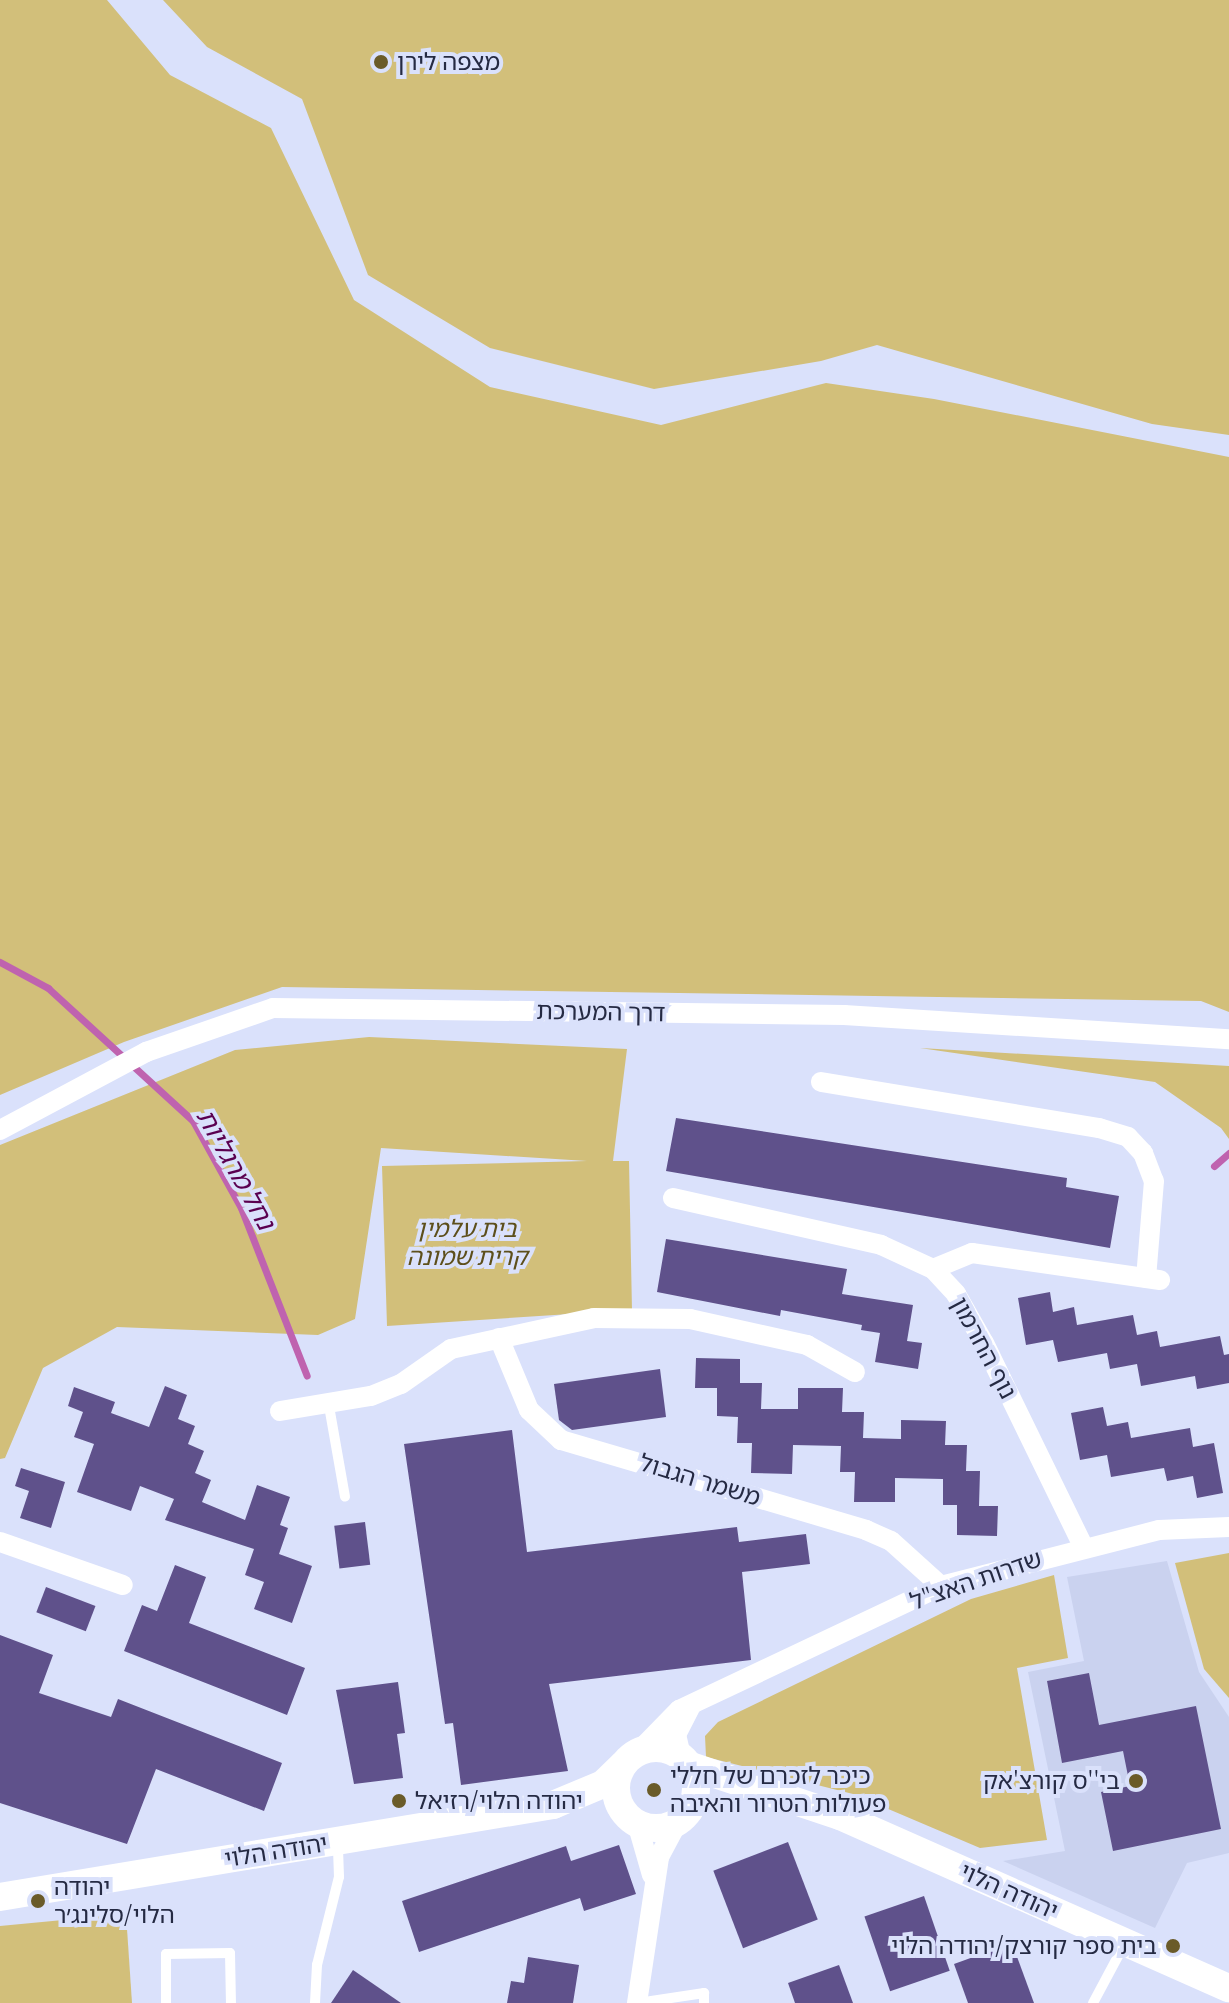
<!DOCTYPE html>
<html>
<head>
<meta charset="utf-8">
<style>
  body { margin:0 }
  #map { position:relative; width:1229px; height:2003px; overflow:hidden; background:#dae1fb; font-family:"IBM Plex Serif","Noto Sans Hebrew",serif }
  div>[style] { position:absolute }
  .built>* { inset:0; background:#cad2ef }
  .green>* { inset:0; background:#d2bf7a }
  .stream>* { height:7px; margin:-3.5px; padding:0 3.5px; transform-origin:3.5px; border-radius:3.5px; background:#bf63af }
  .building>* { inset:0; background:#5f518b; transform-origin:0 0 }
  .lane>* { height:10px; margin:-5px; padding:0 5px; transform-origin:5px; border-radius:5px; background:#fff }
  .street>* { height:20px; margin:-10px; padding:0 10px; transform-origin:10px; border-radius:10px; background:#fff }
  .secondary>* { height:28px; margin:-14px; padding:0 14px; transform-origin:14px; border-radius:14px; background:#fff }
  .secondary>.ring { margin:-14px; padding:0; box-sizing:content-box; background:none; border:28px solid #fff; border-radius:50% }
  .dots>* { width:22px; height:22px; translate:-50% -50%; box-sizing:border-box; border:4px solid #dae1fb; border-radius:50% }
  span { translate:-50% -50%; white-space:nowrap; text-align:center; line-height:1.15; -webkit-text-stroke:8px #dae1fb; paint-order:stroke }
  .poi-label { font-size:24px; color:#252a43 }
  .left { translate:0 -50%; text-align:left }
  .right { translate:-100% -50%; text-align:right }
  .street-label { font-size:24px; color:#252a43 }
  .park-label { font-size:24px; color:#5d4f1b; font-style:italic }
  .water-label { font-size:26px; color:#5a0050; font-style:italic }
</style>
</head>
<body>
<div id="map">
  <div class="built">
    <i style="clip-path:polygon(1167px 1561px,1199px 1672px,1229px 1717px,1229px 1853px,1187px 1863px,1155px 1928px,1003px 1861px,1065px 1851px,1028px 1672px,1084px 1661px,1067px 1577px)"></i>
  </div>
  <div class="green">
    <i style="clip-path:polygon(0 0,107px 0,170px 75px,271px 128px,354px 300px,490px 387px,661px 425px,826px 383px,934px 399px,1229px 457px,1229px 1012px,1201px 1001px,282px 987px,124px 1042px,0 1095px)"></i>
    <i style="clip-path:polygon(163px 0,1229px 0,1229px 435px,1152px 424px,877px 345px,821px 361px,654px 389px,490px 348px,368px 275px,302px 99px,207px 47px)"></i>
    <i style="clip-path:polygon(369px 1037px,627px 1049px,613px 1161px,629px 1161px,632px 1310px,387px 1326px,382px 1166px,587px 1161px,381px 1148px,355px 1319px,318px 1335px,117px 1327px,43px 1368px,5px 1458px,0 1459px,0 1145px,235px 1050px)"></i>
    <i style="clip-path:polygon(920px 1048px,1229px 1066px,1229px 1139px,1221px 1128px,1155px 1082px)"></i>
    <i style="clip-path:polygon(1229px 1553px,1229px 1698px,1204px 1669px,1175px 1563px)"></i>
    <i style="clip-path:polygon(1054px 1575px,1068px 1658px,1017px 1668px,1047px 1840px,980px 1848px,853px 1794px,706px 1757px,705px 1736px,718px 1722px,971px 1599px)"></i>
    <i style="clip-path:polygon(126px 1914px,132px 2003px,0 2003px,0 1926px)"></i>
  </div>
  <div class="stream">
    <i style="left:0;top:962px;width:55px;rotate:28.4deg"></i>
    <i style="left:48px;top:988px;width:197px;rotate:42.5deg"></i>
    <i style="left:193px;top:1121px;width:99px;rotate:61.1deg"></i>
    <i style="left:241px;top:1208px;width:180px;rotate:68.6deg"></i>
    <i style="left:1214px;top:1166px;width:20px;rotate:-41deg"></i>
  </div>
  <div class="building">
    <i style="clip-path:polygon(676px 1118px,1067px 1178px,1066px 1187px,1119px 1196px,1110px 1248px,666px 1171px)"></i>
    <i style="clip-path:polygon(666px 1239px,847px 1269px,842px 1294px,913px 1305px,907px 1341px,922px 1343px,918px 1369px,875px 1362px,880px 1333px,861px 1330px,862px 1325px,781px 1310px,780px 1316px,657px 1292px)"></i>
    <i style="clip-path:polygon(1050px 1292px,1053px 1312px,1074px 1307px,1077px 1325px,1133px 1315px,1137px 1335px,1157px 1331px,1160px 1347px,1220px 1336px,1224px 1355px,1229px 1354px,1229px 1383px,1197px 1389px,1195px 1376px,1141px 1386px,1137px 1364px,1110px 1369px,1107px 1353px,1058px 1362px,1053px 1340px,1026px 1345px,1018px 1298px)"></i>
    <i style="clip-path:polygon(696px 1358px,740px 1359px,740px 1383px,762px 1383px,761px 1409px,798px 1409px,798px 1388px,843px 1388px,842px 1412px,864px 1412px,863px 1438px,901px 1439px,901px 1420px,946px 1421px,945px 1445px,967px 1445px,966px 1471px,980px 1471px,979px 1506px,998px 1506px,997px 1536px,957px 1535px,957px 1505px,943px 1505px,943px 1479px,895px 1478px,895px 1502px,854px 1502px,855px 1472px,840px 1472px,841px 1446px,793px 1445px,792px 1474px,751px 1473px,752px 1443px,737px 1443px,738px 1417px,717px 1416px,717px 1388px,695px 1388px)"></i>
    <i style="clip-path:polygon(660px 1369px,666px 1417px,572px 1430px,559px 1420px,554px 1384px)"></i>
    <i style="clip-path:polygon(165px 1386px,187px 1395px,178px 1419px,195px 1426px,188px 1444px,204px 1451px,195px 1473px,211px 1480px,202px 1502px,245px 1520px,257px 1485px,290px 1497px,280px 1525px,288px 1528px,279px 1554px,312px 1566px,292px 1623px,254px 1609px,264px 1582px,245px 1575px,254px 1549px,165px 1520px,174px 1499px,140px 1486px,131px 1511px,77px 1492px,94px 1444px,74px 1437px,83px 1412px,68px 1406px,74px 1387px,115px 1402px,111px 1413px,149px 1427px)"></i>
    <i style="clip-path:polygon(1103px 1407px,1107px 1426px,1128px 1422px,1131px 1438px,1190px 1428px,1193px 1447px,1214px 1443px,1223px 1493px,1197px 1498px,1193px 1476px,1167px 1481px,1164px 1468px,1111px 1477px,1107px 1455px,1080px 1460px,1071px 1413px)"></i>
    <i style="clip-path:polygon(512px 1430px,527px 1552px,737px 1527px,739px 1542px,806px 1534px,810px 1564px,742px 1572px,751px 1660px,549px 1684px,568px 1771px,461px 1785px,453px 1723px,445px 1724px,404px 1444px)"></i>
    <i style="clip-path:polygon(21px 1468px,65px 1482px,51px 1528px,20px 1518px,29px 1491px,15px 1486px)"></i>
    <i style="left:365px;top:1522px;width:43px;height:31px;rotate:83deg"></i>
    <i style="clip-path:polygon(175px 1565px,206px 1577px,189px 1623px,305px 1668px,287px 1715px,124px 1651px,142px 1605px,157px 1611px)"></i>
    <i style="left:46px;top:1587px;width:53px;height:27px;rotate:21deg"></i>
    <i style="clip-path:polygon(0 1635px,53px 1655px,39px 1693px,111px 1717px,118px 1699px,282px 1763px,264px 1811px,156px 1769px,127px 1844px,0 1803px)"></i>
    <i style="clip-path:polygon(1089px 1673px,1099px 1725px,1196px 1706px,1221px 1829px,1113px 1851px,1101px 1792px,1130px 1786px,1123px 1751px,1062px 1763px,1047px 1681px)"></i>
    <i style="clip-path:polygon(398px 1682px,405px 1733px,397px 1734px,403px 1778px,354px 1784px,336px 1690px)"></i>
    <i style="left:788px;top:1842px;width:83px;height:80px;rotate:69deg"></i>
    <i style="clip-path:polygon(619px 1845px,636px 1894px,584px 1911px,580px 1898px,419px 1952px,402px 1901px,566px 1846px,571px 1861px)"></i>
    <i style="left:924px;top:1896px;width:79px;height:63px;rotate:71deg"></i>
    <i style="clip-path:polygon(1012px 1943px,1034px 2003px,968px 2003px,954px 1964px)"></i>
    <i style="clip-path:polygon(528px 1957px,579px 1965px,573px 2003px,507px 2003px,511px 1981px,524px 1983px)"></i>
    <i style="clip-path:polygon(839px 1965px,853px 2003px,795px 2003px,788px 1983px)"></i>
    <i style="clip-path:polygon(353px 1970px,401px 2003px,331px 2003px)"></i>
  </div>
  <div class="lane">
    <i style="left:329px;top:1406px;width:92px;rotate:80deg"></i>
    <i style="left:166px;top:2003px;width:49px;rotate:-90deg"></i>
    <i style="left:166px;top:1954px;width:64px;rotate:-0.9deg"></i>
    <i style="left:230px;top:1953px;width:50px;rotate:88.9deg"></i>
    <i style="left:315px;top:2003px;width:38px;rotate:-87deg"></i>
    <i style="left:317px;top:1965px;width:91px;rotate:-76deg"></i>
    <i style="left:339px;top:1877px;width:34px;rotate:-92deg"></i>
    <i style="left:638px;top:2003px;width:67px;rotate:-8.6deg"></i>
    <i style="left:704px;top:1993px;width:10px;rotate:90deg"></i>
    <i style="left:1093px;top:2003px;width:66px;rotate:-61.9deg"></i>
  </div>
  <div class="street">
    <i style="left:821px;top:1082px;width:282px;rotate:9.4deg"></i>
    <i style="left:1099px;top:1128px;width:30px;rotate:17deg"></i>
    <i style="left:1128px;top:1137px;width:22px;rotate:47deg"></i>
    <i style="left:1143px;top:1153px;width:30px;rotate:69deg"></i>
    <i style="left:1154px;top:1181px;width:97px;rotate:94.7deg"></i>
    <i style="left:0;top:1130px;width:166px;rotate:-28.1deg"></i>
    <i style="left:146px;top:1052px;width:134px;rotate:-19.1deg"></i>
    <i style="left:273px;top:1008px;width:571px;rotate:0.7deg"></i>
    <i style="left:844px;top:1015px;width:386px;rotate:3.6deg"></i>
    <i style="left:673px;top:1198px;width:213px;rotate:12.7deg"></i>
    <i style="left:881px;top:1245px;width:57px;rotate:24.8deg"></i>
    <i style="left:933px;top:1269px;width:34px;rotate:47deg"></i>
    <i style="left:956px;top:1294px;width:56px;rotate:60.3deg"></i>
    <i style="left:984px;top:1343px;width:226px;rotate:64deg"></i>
    <i style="left:933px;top:1269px;width:42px;rotate:-22.3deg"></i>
    <i style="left:972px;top:1253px;width:190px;rotate:8.2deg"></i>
    <i style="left:499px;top:1338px;width:78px;rotate:67.4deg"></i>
    <i style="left:529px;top:1410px;width:44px;rotate:43.2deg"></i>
    <i style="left:561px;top:1440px;width:318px;rotate:16.4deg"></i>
    <i style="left:866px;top:1530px;width:27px;rotate:24deg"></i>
    <i style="left:891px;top:1541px;width:67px;rotate:42deg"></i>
    <i style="left:280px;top:1411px;width:92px;rotate:-9.4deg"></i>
    <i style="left:371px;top:1396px;width:32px;rotate:-22deg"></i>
    <i style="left:401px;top:1384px;width:61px;rotate:-35deg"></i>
    <i style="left:451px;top:1349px;width:146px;rotate:-12.2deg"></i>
    <i style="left:594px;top:1318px;width:96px;rotate:0.6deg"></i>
    <i style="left:690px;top:1319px;width:120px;rotate:12.5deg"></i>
    <i style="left:807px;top:1345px;width:55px;rotate:29.4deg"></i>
    <i style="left:0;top:1542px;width:130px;rotate:19.3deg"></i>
    <i style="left:638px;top:1752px;width:59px;rotate:-45.7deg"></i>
    <i style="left:679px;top:1710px;width:290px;rotate:-25.3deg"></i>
    <i style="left:941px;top:1586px;width:225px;rotate:-14.4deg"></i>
    <i style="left:1159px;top:1530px;width:70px;rotate:-2.5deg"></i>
    <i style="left:681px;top:1756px;width:22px;rotate:-103deg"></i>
    <i style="left:676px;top:1735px;width:33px;rotate:-63deg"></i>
    <i style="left:637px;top:1823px;width:54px;rotate:73.9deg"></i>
    <i style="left:637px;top:2003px;width:148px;rotate:-81.4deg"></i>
    <i style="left:659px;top:1857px;width:40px;rotate:-62deg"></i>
  </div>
  <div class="secondary">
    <i class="ring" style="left:616px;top:1748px;width:52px;height:52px"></i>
    <i style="left:691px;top:1766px;width:157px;rotate:18.6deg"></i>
    <i style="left:840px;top:1816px;width:425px;rotate:23.9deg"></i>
    <i style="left:0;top:1897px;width:561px;rotate:-9.45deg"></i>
    <i style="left:553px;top:1805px;width:54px;rotate:-22.8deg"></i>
    <i style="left:603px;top:1784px;width:28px;rotate:-44deg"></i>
  </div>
  <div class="dots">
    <i style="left:381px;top:62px;background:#6a5b29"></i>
    <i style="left:1136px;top:1781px;background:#6a5b29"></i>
    <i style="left:654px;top:1790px;background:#6a5b29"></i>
    <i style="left:399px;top:1801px;background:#6a5b29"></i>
    <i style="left:38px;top:1901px;background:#6a5b29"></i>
    <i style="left:1173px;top:1946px;background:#6a5b29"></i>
  </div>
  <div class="poi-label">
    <span class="left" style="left:397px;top:62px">מצפה לירן</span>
    <span class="left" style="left:670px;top:1790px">כיכר לזכרם של חללי<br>פעולות הטרור והאיבה</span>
    <span class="right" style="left:1120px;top:1781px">בי''ס קורצ'אק</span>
    <span class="left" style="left:415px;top:1801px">יהודה הלוי/רזיאל</span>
    <span class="left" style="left:54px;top:1901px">יהודה<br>הלוי/סלינג׳ר</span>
    <span class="right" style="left:1157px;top:1946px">בית ספר קורצק/יהודה הלוי</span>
  </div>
  <div class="street-label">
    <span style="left:601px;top:1012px;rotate:1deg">דרך המערכת</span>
    <span style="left:984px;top:1348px;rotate:62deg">נוף החרמון</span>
    <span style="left:700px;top:1480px;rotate:17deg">משמר הגבול</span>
    <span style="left:976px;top:1580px;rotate:-19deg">שדרות האצ"ל</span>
    <span style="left:276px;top:1851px;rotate:-9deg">יהודה הלוי</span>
    <span style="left:1009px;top:1891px;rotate:24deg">יהודה הלוי</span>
  </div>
  <div class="park-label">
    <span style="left:467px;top:1243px">בית עלמין<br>קרית שמונה</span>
  </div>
  <div class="water-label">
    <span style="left:236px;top:1169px;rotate:61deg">נחל מרגליות</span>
  </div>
</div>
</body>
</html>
